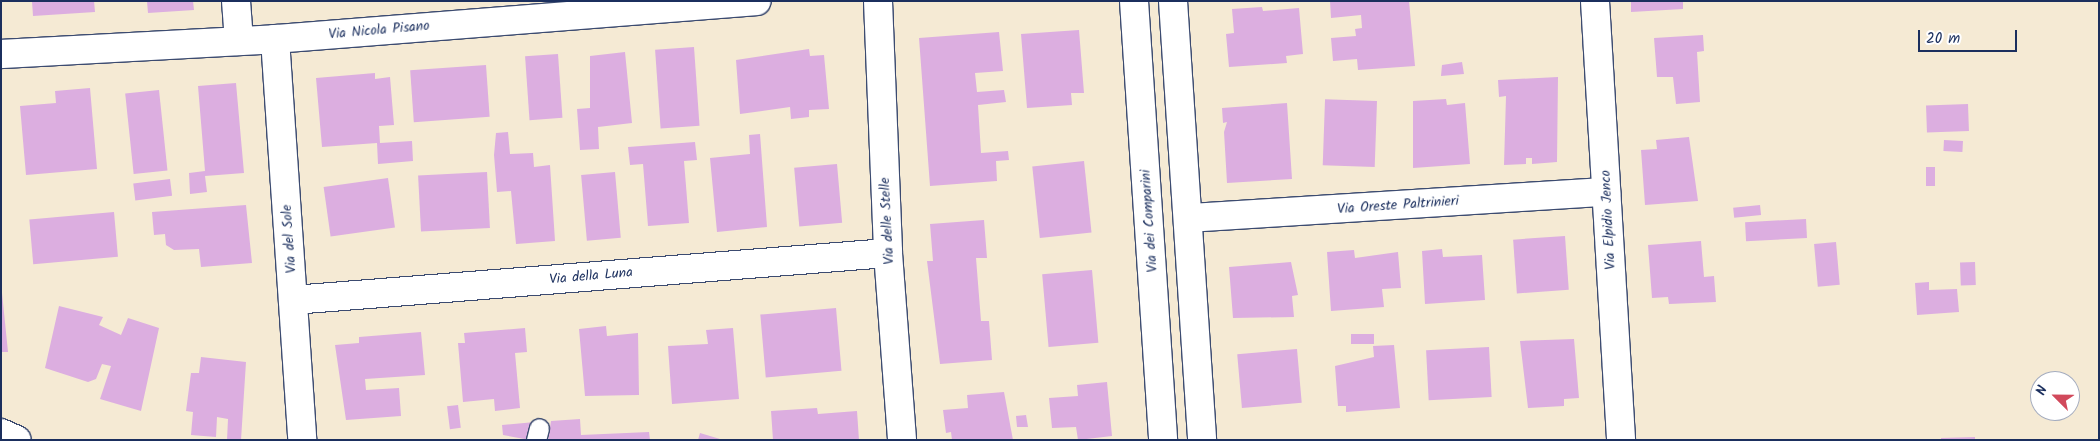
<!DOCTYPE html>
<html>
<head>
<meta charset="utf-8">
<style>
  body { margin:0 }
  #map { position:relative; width:2100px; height:441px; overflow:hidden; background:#f5ead4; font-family:Kalam,sans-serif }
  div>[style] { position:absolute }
  .building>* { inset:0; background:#dcaee0; transform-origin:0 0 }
  .roads { filter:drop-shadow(1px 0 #3c4b70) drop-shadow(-1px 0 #3c4b70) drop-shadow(0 1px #3c4b70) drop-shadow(0 -1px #3c4b70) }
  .lane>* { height:19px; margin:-9.5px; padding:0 9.5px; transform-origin:9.5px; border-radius:9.5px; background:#fff }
  .street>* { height:28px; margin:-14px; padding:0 14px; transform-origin:14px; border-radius:14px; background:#fff }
  .secondary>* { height:28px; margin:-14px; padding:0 14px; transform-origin:14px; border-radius:14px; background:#fff }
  span { translate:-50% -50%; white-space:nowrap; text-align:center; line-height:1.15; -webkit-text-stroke:5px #fff; paint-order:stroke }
  .street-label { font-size:14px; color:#1b2f5e }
  .frame { position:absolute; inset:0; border:2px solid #1b2f5e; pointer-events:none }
  .north { position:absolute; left:2030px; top:371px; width:50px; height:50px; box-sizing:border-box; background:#fff; border:1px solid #a4acbf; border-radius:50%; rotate:293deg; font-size:14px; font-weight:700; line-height:20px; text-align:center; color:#1b2f5e }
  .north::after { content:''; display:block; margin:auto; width:18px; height:22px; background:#d1495b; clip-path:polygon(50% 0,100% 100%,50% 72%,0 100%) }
  .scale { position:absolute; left:1918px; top:30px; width:99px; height:22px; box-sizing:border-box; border:2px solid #1b2f5e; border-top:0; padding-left:6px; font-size:15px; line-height:18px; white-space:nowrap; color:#1b2f5e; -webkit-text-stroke:4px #fff; paint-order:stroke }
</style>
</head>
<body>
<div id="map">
  <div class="building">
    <i style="clip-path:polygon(32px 1px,94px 1px,95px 12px,33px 16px)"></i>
    <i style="clip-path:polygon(147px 1px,193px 1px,194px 10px,148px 13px)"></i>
    <i style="clip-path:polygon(1330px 1px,1409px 1px,1415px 66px,1358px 70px,1357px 59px,1333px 61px,1331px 38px,1356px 36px,1355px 29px,1362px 28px,1361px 15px,1331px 18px)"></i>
    <i style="clip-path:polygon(1631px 1px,1683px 1px,1683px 9px,1631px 12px)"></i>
    <i style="clip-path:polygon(1262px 7px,1263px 11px,1299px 8px,1303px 54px,1286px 56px,1287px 63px,1229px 67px,1226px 34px,1234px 33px,1232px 9px)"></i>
    <i style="clip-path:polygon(1079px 30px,1084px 93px,1071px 93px,1072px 105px,1027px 108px,1021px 34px)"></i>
    <i style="clip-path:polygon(999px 32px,1003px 71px,975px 73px,977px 92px,1004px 90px,1006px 102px,978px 105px,981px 153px,1008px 151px,1009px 160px,996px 161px,997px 181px,930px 186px,919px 38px)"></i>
    <i style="clip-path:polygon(1703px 35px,1704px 51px,1697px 52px,1700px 102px,1676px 104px,1673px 77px,1657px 77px,1654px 38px)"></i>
    <i style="left:694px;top:47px;width:79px;height:39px;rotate:86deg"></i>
    <i style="clip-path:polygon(809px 49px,810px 56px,824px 55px,829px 109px,809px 110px,809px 117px,791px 119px,790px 107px,740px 114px,736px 60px)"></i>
    <i style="clip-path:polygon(625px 52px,632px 123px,598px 127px,599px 149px,580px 150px,577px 109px,590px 108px,590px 56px)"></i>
    <i style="left:558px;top:54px;width:64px;height:33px;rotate:86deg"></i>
    <i style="clip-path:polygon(1462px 62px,1464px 74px,1441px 76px,1442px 65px)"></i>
    <i style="left:486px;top:65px;width:52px;height:76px;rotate:86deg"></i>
    <i style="clip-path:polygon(375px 73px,375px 79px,390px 77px,394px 125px,379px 126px,380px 143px,412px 141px,413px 161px,378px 164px,377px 143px,322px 147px,316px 78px)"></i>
    <i style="clip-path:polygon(1558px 77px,1557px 162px,1532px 164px,1532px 158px,1526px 158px,1526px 164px,1504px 165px,1506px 96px,1499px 97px,1498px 80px)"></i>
    <i style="clip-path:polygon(236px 83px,244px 173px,205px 176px,207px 192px,190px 194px,189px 173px,205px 171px,198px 86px)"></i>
    <i style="clip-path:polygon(90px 88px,97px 169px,26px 175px,20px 106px,56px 103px,55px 91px)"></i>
    <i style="left:159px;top:90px;width:81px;height:34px;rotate:84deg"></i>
    <i style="clip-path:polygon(1446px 99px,1447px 105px,1465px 103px,1470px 164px,1413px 168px,1413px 101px)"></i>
    <i style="left:1377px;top:101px;width:66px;height:52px;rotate:92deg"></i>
    <i style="clip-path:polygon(1287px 103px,1292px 179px,1227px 183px,1224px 132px,1227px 122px,1223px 123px,1222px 108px)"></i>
    <i style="left:1968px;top:104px;width:27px;height:42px;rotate:88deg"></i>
    <i style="clip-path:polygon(508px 132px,510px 154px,533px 153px,534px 167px,550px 165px,555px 241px,516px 244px,511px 191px,497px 192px,494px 155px,496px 133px)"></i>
    <i style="clip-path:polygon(760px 134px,767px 227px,717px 232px,710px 158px,750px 154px,749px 135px)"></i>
    <i style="clip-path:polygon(1689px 137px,1698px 201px,1645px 205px,1641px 150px,1657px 149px,1656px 140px)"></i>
    <i style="left:1944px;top:140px;width:19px;height:11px;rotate:3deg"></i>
    <i style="clip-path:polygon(695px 142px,697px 160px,684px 161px,689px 223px,648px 226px,643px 164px,630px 165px,628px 147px)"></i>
    <i style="left:1084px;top:161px;width:72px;height:52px;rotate:84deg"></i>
    <i style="left:837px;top:164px;width:59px;height:43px;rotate:85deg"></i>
    <i style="left:1926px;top:167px;width:9px;height:19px"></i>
    <i style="left:487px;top:172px;width:56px;height:69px;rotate:87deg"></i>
    <i style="left:615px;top:172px;width:66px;height:34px;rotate:85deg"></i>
    <i style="left:388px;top:178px;width:50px;height:65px;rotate:82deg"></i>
    <i style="left:170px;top:179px;width:17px;height:37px;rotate:83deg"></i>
    <i style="clip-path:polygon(246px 205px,252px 263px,201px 267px,199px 249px,174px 250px,166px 245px,165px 234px,154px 235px,152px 212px)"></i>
    <i style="left:1760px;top:205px;width:10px;height:27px;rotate:84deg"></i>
    <i style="left:114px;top:212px;width:45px;height:85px;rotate:85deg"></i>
    <i style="left:1806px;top:219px;width:19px;height:61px;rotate:87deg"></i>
    <i style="clip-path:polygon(984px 220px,987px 258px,976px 258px,981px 321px,989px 321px,992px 360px,940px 364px,927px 261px,933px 261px,930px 224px)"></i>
    <i style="left:1565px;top:236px;width:54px;height:52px;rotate:86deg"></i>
    <i style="clip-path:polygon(1701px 241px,1704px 277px,1714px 276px,1716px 302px,1669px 304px,1668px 297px,1652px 298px,1648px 245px)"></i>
    <i style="left:1836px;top:242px;width:43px;height:22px;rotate:85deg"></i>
    <i style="clip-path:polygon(1442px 249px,1443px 257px,1482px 255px,1485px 300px,1425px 304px,1422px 251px)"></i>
    <i style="clip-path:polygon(1354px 250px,1355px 258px,1398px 252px,1401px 288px,1382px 289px,1384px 307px,1331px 311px,1327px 252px)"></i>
    <i style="clip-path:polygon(1291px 262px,1298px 295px,1292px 296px,1294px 317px,1233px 318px,1229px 267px)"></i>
    <i style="left:1975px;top:262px;width:23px;height:15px;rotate:88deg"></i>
    <i style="left:1092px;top:270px;width:73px;height:50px;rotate:85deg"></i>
    <i style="clip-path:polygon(1929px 282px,1929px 290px,1957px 289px,1959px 312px,1917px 315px,1915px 283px)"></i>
    <i style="clip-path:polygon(1px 283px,8px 352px,1px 352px)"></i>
    <i style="clip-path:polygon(59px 306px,103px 317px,99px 325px,121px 335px,128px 318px,159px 328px,141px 411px,100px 399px,111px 366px,102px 364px,96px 379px,88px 382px,45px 368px)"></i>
    <i style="left:836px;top:308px;width:63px;height:76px;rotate:85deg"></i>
    <i style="clip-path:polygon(606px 326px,607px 336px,638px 333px,639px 395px,585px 396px,579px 329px)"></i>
    <i style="clip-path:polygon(525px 328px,527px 352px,515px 353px,520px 408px,495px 411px,494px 399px,463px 402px,458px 343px,465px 343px,464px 333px)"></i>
    <i style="clip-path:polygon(733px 328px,739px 399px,672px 404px,668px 346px,708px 344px,706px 330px)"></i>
    <i style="clip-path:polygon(421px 332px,425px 375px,365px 379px,366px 390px,399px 388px,401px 416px,346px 420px,335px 345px,359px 343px,359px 337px)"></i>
    <i style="left:1374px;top:334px;width:10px;height:23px;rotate:90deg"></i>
    <i style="clip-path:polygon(1574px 339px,1579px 398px,1564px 399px,1564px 406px,1528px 408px,1520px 341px)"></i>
    <i style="clip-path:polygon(1394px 345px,1400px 408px,1346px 412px,1346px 406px,1338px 406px,1335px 366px,1374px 357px,1373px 346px)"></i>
    <i style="left:1489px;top:347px;width:50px;height:63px;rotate:87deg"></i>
    <i style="left:1297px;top:349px;width:54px;height:60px;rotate:85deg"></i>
    <i style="clip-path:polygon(201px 357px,246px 362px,241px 440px,227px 440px,228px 419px,217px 417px,216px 437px,191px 435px,193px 412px,186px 411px,191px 373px,199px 373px)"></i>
    <i style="clip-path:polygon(1107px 382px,1112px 436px,1078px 440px,1076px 427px,1052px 428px,1049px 398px,1078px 396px,1077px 385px)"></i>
    <i style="clip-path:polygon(1004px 392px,1013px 440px,952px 440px,951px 432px,946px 433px,943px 410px,968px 408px,967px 395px)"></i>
    <i style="left:458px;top:405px;width:23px;height:11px;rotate:83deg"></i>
    <i style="clip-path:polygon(817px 408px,818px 414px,857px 411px,859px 440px,773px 440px,771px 411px)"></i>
    <i style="clip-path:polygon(1026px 415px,1028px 427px,1017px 427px,1016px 416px)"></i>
    <i style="clip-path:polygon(580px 419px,581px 435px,649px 432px,650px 440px,548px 440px,551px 421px)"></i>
    <i style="clip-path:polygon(535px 422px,530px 440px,503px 435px,502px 425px)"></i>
    <i style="clip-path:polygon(700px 433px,720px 439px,720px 440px,698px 440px)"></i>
    <i style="clip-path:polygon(1975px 437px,1975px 440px,1941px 440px,1941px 438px)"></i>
  </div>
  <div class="roads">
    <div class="lane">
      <i style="left:536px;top:440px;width:12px;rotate:-76deg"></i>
    </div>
    <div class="street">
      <i style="left:236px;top:1px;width:40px;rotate:85.7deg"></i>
      <i style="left:878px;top:1px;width:252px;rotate:87.7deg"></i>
      <i style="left:888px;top:253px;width:188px;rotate:85.7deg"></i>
      <i style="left:1134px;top:1px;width:440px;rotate:86.2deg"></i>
      <i style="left:1173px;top:1px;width:440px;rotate:86.2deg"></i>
      <i style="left:1595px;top:1px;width:440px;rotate:86.6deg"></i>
      <i style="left:275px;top:39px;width:402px;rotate:86.1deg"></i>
      <i style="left:1px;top:54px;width:274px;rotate:-3.1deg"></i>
      <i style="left:275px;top:39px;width:483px;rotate:-4.5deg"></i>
      <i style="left:1189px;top:218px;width:418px;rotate:-3.6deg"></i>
      <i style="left:293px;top:300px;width:597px;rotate:-4.52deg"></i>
    </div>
    <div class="secondary">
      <i style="left:1px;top:433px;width:17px;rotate:24deg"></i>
    </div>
  </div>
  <div class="street-label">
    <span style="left:379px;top:30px;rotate:-5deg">Via Nicola Pisano</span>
    <span style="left:1398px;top:205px;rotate:-4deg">Via Oreste Paltrinieri</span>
    <span style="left:1608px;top:220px;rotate:-93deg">Via Elpidio Jenco</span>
    <span style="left:887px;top:221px;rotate:-93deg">Via delle Stelle</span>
    <span style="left:1149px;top:221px;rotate:-94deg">Via dei Comparini</span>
    <span style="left:289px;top:239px;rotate:-94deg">Via del Sole</span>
    <span style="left:591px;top:276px;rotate:-5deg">Via della Luna</span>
  </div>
  <div class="frame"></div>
  <div class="north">N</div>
  <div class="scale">20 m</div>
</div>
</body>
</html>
